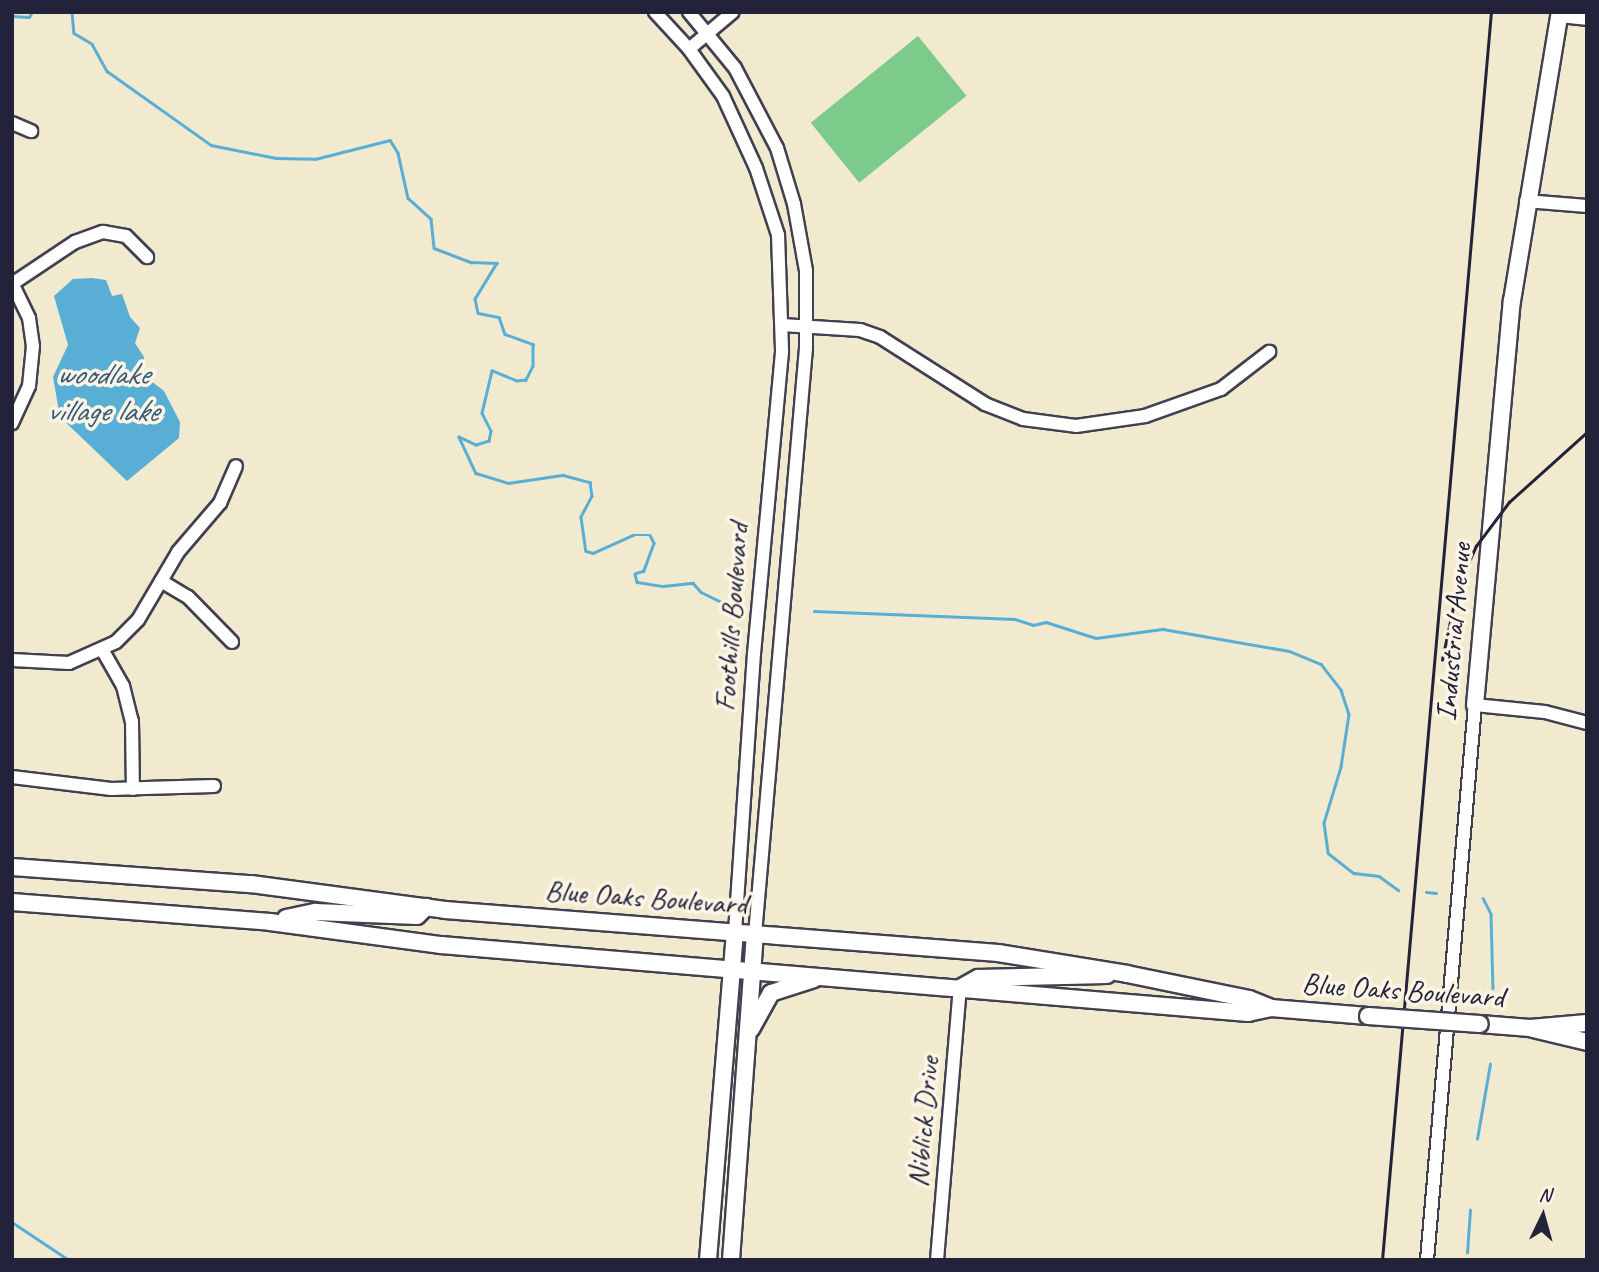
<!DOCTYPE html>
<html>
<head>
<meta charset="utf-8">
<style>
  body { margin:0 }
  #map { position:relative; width:1599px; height:1272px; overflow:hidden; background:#f1eacf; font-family:Caveat,sans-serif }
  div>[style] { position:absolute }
  .green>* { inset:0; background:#7dcb8b; transform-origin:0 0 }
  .water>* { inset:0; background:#59aed5 }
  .stream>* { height:2.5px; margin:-1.25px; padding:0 1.25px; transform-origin:1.25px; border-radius:1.25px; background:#59aed5 }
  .roads { filter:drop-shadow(2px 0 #414051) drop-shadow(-2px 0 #414051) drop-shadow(0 2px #414051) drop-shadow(0 -2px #414051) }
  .minor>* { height:12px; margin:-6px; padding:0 6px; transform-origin:6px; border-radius:6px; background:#fff }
  .major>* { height:16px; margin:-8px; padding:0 8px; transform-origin:8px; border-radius:8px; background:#fff }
  .rail>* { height:2.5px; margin:-1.25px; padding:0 1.25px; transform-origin:1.25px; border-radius:1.25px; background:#22223b }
  .bridges { filter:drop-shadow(2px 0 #414051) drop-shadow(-2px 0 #414051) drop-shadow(0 2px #414051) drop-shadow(0 -2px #414051) }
  .major-bridge>* { height:16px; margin:-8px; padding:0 8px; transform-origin:8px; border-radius:8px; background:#fff }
  span { translate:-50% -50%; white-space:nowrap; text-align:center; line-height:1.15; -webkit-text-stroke:7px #fcf5e5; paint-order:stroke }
  .street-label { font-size:30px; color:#22223b }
  .water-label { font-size:32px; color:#385a79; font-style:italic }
  .frame { position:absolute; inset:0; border:14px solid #22223b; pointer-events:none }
  .north { position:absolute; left:1508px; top:1181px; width:70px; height:70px; -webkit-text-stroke:5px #fcf5e5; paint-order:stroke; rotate:5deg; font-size:19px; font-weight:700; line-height:28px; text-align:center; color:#22223b }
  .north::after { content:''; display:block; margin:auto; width:24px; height:32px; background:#22223b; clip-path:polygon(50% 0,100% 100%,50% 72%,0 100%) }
</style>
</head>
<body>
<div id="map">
  <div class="green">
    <i style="left:918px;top:36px;width:77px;height:138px;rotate:51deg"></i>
  </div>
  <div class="water">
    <i style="clip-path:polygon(92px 278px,106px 280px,112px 296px,122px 294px,130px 317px,140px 328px,135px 343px,144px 357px,142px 374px,164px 391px,180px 422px,179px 438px,127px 481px,60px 417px,53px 377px,68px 345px,54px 296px,73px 279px)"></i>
  </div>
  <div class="stream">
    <i style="left:72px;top:12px;width:21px;rotate:85deg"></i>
    <i style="left:74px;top:33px;width:21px;rotate:31deg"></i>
    <i style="left:92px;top:44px;width:31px;rotate:61deg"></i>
    <i style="left:107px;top:71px;width:128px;rotate:35.4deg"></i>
    <i style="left:211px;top:145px;width:66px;rotate:11.3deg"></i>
    <i style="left:276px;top:158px;width:39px;rotate:1deg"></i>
    <i style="left:315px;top:159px;width:77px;rotate:-14.2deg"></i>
    <i style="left:390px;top:140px;width:15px;rotate:58deg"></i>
    <i style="left:398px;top:153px;width:46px;rotate:77.5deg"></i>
    <i style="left:408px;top:198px;width:31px;rotate:42deg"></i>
    <i style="left:431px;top:219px;width:29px;rotate:84deg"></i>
    <i style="left:434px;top:248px;width:40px;rotate:21deg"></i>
    <i style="left:471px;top:262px;width:26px;rotate:2deg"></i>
    <i style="left:497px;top:263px;width:42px;rotate:121.4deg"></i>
    <i style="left:475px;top:299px;width:14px;rotate:78deg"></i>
    <i style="left:478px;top:313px;width:21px;rotate:11deg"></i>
    <i style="left:499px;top:317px;width:18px;rotate:71deg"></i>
    <i style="left:505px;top:334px;width:30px;rotate:20deg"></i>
    <i style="left:533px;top:344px;width:22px;rotate:90deg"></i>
    <i style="left:533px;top:366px;width:16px;rotate:117deg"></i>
    <i style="left:526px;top:380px;width:9px;rotate:174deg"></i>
    <i style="left:517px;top:381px;width:27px;rotate:-158deg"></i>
    <i style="left:492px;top:371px;width:43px;rotate:103.4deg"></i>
    <i style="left:482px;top:413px;width:20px;rotate:63deg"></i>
    <i style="left:491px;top:431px;width:10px;rotate:101deg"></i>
    <i style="left:489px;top:441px;width:14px;rotate:163deg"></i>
    <i style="left:476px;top:445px;width:19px;rotate:-155deg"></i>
    <i style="left:459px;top:437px;width:40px;rotate:65deg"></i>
    <i style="left:476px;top:473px;width:34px;rotate:17deg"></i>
    <i style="left:508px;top:483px;width:56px;rotate:-8.3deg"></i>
    <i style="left:563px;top:475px;width:28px;rotate:15deg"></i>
    <i style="left:590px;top:482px;width:14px;rotate:82deg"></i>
    <i style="left:592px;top:496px;width:24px;rotate:118deg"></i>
    <i style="left:581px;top:517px;width:34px;rotate:82deg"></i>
    <i style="left:586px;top:551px;width:7px;rotate:16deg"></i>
    <i style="left:593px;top:553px;width:44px;rotate:-24.2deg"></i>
    <i style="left:633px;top:535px;width:17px"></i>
    <i style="left:650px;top:535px;width:9px;rotate:63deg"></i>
    <i style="left:654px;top:543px;width:30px;rotate:110deg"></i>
    <i style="left:644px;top:571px;width:9px;rotate:162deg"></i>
    <i style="left:635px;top:574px;width:8px;rotate:76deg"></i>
    <i style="left:637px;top:582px;width:26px;rotate:9deg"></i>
    <i style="left:663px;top:586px;width:30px;rotate:-6deg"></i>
    <i style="left:693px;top:583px;width:12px;rotate:48deg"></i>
    <i style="left:701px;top:592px;width:34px;rotate:26deg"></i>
    <i style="left:12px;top:16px;width:17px;rotate:3deg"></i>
    <i style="left:29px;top:17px;width:6px;rotate:-59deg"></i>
    <i style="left:814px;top:611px;width:201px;rotate:2.3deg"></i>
    <i style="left:1015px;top:619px;width:19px;rotate:18deg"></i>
    <i style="left:1033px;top:625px;width:13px;rotate:-13deg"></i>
    <i style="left:1046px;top:622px;width:52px;rotate:17.7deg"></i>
    <i style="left:1096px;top:638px;width:68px;rotate:-7.7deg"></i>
    <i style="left:1163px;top:629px;width:128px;rotate:9.9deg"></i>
    <i style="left:1289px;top:651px;width:35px;rotate:22deg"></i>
    <i style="left:1321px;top:664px;width:33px;rotate:52deg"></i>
    <i style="left:1341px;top:690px;width:25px;rotate:72deg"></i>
    <i style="left:1349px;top:714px;width:54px;rotate:98.6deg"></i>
    <i style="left:1341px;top:767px;width:59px;rotate:106.9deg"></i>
    <i style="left:1324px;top:823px;width:30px;rotate:82deg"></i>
    <i style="left:1328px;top:853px;width:33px;rotate:38deg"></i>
    <i style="left:1354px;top:873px;width:25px;rotate:7deg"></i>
    <i style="left:1379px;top:876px;width:24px;rotate:36deg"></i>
    <i style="left:1426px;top:892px;width:10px;rotate:6deg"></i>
    <i style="left:1483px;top:898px;width:18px;rotate:63deg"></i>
    <i style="left:1491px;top:914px;width:74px;rotate:88.5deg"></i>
    <i style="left:1477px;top:1139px;width:76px;rotate:-80.2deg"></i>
    <i style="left:12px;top:1222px;width:69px;rotate:33.7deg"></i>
    <i style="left:1467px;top:1253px;width:43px;rotate:-86deg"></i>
  </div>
  <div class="roads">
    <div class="minor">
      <i style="left:655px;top:12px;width:50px;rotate:47.4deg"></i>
      <i style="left:689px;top:49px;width:58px;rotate:54.1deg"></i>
      <i style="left:723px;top:96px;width:79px;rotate:65.4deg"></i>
      <i style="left:756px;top:168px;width:71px;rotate:71.8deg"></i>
      <i style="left:778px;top:235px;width:117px;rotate:88deg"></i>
      <i style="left:782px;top:352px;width:302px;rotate:95.3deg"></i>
      <i style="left:754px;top:653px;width:280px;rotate:93.9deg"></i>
      <i style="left:689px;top:12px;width:72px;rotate:50.6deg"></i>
      <i style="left:735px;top:68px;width:90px;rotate:62.3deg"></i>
      <i style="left:777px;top:148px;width:59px;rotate:73.1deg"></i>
      <i style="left:794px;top:204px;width:68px;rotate:79.8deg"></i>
      <i style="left:806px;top:271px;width:77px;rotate:90deg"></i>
      <i style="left:806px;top:348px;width:588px;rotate:94.97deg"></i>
      <i style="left:1559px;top:16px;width:28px;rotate:6deg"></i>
      <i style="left:689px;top:49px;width:57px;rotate:-40.1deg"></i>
      <i style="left:12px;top:123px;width:21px;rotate:23deg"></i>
      <i style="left:1526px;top:201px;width:61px;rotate:4.7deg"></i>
      <i style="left:12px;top:283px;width:39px;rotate:64deg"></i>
      <i style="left:29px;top:318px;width:28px;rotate:82deg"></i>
      <i style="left:33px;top:346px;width:40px;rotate:95.7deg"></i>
      <i style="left:29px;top:386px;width:41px;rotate:114.7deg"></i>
      <i style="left:12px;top:284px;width:76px;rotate:-33.7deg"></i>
      <i style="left:75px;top:242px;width:30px;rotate:-20deg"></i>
      <i style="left:103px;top:232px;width:23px;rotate:10deg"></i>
      <i style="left:126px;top:236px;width:30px;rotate:45deg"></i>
      <i style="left:782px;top:325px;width:78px;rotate:3.7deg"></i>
      <i style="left:860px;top:330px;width:21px;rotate:19deg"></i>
      <i style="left:880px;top:337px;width:125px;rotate:32.5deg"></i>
      <i style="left:985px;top:404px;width:41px;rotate:21.5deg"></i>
      <i style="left:1023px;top:419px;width:53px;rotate:7.5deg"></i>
      <i style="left:1076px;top:426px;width:70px;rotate:-8.2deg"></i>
      <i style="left:1145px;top:416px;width:81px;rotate:-19.6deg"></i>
      <i style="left:1221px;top:389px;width:61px;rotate:-37.6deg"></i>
      <i style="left:161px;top:581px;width:31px;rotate:31deg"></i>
      <i style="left:188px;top:597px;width:63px;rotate:45.6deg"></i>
      <i style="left:103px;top:651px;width:40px;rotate:60.3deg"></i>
      <i style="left:123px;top:686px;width:36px;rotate:76deg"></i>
      <i style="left:132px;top:721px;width:68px;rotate:89.2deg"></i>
      <i style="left:12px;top:660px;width:57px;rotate:3deg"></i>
      <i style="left:69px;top:663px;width:51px;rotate:-24.1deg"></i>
      <i style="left:116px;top:642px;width:31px;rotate:-45deg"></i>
      <i style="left:138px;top:620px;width:79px;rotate:-59.5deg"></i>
      <i style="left:178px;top:552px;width:65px;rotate:-49.4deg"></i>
      <i style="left:220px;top:503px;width:40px;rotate:-66.6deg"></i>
      <i style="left:12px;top:777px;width:100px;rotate:6.9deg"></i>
      <i style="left:111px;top:789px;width:103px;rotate:-1.7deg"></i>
      <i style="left:937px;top:1260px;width:273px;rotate:-85.2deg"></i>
      <i style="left:1427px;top:1260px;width:557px;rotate:-85.06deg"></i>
      <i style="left:1475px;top:705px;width:70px;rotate:5.7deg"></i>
      <i style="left:1545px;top:712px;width:43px;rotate:14.7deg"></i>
    </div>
    <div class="major">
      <i style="left:1475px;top:705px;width:406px;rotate:-84.8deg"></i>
      <i style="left:1512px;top:301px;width:293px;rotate:-80.6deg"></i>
      <i style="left:12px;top:867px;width:240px;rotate:4.1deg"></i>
      <i style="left:251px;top:884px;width:196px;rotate:7.6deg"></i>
      <i style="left:445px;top:910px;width:555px;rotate:4.45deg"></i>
      <i style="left:998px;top:953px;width:131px;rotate:9.2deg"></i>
      <i style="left:1127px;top:974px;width:125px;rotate:11.6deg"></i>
      <i style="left:1249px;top:999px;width:24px;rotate:22deg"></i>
      <i style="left:12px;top:902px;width:259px;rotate:4.4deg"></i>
      <i style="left:270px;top:922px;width:173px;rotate:7.7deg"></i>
      <i style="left:441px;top:945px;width:810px;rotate:4.82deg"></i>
      <i style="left:1248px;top:1013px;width:24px;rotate:-12deg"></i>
      <i style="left:1271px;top:1008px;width:97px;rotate:4.7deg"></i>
      <i style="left:286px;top:918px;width:30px;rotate:-12deg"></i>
      <i style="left:315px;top:912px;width:102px;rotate:2.2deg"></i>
      <i style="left:417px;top:916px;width:13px;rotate:-45deg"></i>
      <i style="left:960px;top:988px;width:21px;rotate:-29deg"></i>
      <i style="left:978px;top:978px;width:129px;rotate:-1.3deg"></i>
      <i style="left:1480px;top:1024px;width:50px;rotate:4.6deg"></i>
      <i style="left:1530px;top:1028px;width:57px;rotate:-5deg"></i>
      <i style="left:751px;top:1029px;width:41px;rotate:-60.9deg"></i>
      <i style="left:771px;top:993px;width:45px;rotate:-18deg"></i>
      <i style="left:1533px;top:1029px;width:56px;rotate:13.5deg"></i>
      <i style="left:708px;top:1260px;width:329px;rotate:-85.3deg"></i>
      <i style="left:731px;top:1260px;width:327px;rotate:-85.8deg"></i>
    </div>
  </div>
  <div class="rail">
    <i style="left:1442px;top:660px;width:74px;rotate:-78.2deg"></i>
    <i style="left:1457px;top:588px;width:46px;rotate:-65.7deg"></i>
    <i style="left:1476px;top:546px;width:55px;rotate:-53.1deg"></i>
    <i style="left:1509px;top:502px;width:105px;rotate:-41.9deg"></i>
    <i style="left:1382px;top:1260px;width:1253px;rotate:-85.01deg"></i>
  </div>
  <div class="bridges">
    <div class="major-bridge">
      <i style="left:1368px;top:1016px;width:112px;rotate:4.1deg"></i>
    </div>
  </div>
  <div class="street-label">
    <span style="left:731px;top:617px;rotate:-86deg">Foothills Boulevard</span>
    <span style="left:1453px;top:632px;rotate:-85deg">Industrial Avenue</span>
    <span style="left:646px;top:897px;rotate:4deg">Blue Oaks Boulevard</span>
    <span style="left:1403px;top:990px;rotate:4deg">Blue Oaks Boulevard</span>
    <span style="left:923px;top:1122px;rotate:-85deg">Niblick Drive</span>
  </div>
  <div class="water-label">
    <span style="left:102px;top:393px">woodlake<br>village lake</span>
  </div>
  <div class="frame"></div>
  <div class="north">N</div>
</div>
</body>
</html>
